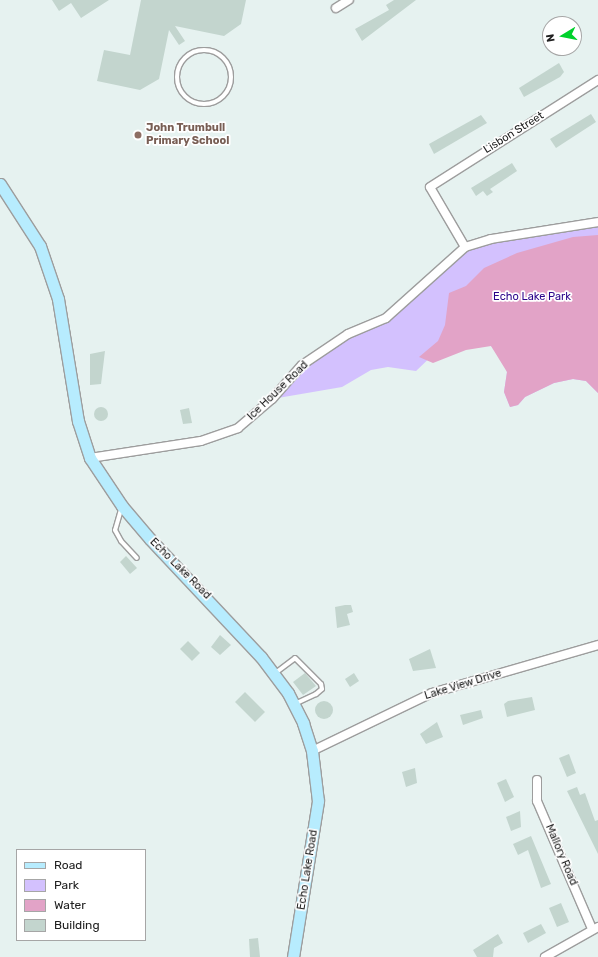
<!DOCTYPE html>
<html>
<head>
<meta charset="utf-8">
<style>
  body { margin:0 }
  #map { position:relative; width:598px; height:957px; overflow:hidden; background:#e6f2f0; font-family:Rubik,sans-serif }
  div>[style] { position:absolute }
  .park>* { inset:0; background:#d3c1fe }
  .water>* { inset:0; background:#e2a3c7 }
  .building>* { inset:0; background:#c3d5ce }
  .round { border-radius:50% }
  .roads { filter:drop-shadow(1px 0 #9d9d9d) drop-shadow(-1px 0 #9d9d9d) drop-shadow(0 1px #9d9d9d) drop-shadow(0 -1px #9d9d9d) }
  .service>* { height:4px; margin:-2px; padding:0 2px; transform-origin:2px; border-radius:2px; background:#fff }
  .service>.ring { margin:-2px; padding:0; box-sizing:content-box; background:none; border:4px solid #fff; border-radius:50% }
  .minor>* { height:8px; margin:-4px; padding:0 4px; transform-origin:4px; border-radius:4px; background:#fff }
  .secondary>* { height:11px; margin:-5.5px; padding:0 5.5px; transform-origin:5.5px; border-radius:5.5px; background:#b7ecfe }
  .dots>* { width:11px; height:11px; translate:-50% -50%; box-sizing:border-box; border:2px solid #fff; border-radius:50% }
  span { translate:-50% -50%; white-space:nowrap; text-align:center; line-height:1.15; -webkit-text-stroke:3.5px #fff; paint-order:stroke }
  .education-label { font-size:11px; color:#785e54; font-weight:700 }
  .left { translate:0 -50%; text-align:left }
  .street-label { font-size:11px; color:#202020 }
  .park-label { font-size:11px; color:#2b038a }
  .legend { position:absolute; left:16px; top:849px; width:130px; height:92px; box-sizing:border-box; background:#fff; border:1px solid #a6a6a6; margin:0; padding:5px 7px; list-style:none; font-size:12px; color:#202020 }
  .legend li { display:flex; align-items:center; gap:8px; height:20px }
  .legend b { width:20px; border:1px solid #a6a6a6 }
  .north { position:absolute; left:542px; top:16px; width:40px; height:40px; box-sizing:border-box; background:#fff; border:1px solid #a6a6a6; border-radius:50%; rotate:260deg; font-size:11px; font-weight:700; line-height:16px; text-align:center; color:#202020 }
  .north::after { content:''; display:block; margin:auto; width:14px; height:18px; background:#00d12c; clip-path:polygon(50% 0,100% 100%,50% 72%,0 100%) }
</style>
</head>
<body>
<div id="map">
  <div class="park">
    <div style="clip-path:polygon(598px 222px,598px 393px,586px 381px,573px 379px,554px 383px,525px 397px,518px 405px,510px 407px,504px 392px,507px 372px,502px 360px,491px 346px,482px 345px,438px 350px,416px 371px,388px 367px,371px 370px,342px 387px,272px 399px,302px 365px,348px 334px,386px 318px,465px 247px)"></div>
  </div>
  <div class="water">
    <div style="clip-path:polygon(598px 235px,598px 393px,586px 381px,573px 379px,554px 383px,525px 397px,518px 405px,510px 407px,504px 392px,507px 372px,491px 346px,466px 350px,433px 363px,419px 357px,438px 341px,445px 325px,449px 293px,466px 286px,484px 268px,517px 253px,573px 237px)"></div>
  </div>
  <div class="building">
    <div style="clip-path:polygon(52px 0,109px 0,81px 18px,71px 3px,59px 11px)"></div>
    <div style="clip-path:polygon(141px 0,246px 0,241px 24px,224px 36px,175px 26px,185px 41px,179px 45px,169px 30px,159px 79px,140px 90px,97px 81px,104px 50px,130px 55px)"></div>
    <div style="clip-path:polygon(394px 0,416px 0,362px 41px,355px 29px,389px 10px,386px 5px)"></div>
    <div style="clip-path:polygon(559px 63px,564px 72px,560px 77px,524px 97px,519px 88px)"></div>
    <div style="clip-path:polygon(591px 114px,596px 122px,556px 148px,550px 139px)"></div>
    <div style="clip-path:polygon(481px 115px,487px 123px,434px 154px,429px 144px)"></div>
    <div style="clip-path:polygon(512px 163px,517px 171px,490px 189px,493px 192px,487px 196px,483px 191px,476px 196px,471px 188px)"></div>
    <div style="clip-path:polygon(105px 351px,101px 384px,90px 385px,90px 354px)"></div>
    <div class="round" style="left:94px;top:407px;width:14px;height:14px"></div>
    <div style="clip-path:polygon(189px 408px,192px 423px,183px 424px,180px 410px)"></div>
    <div style="clip-path:polygon(126px 556px,137px 568px,130px 574px,120px 562px)"></div>
    <div style="clip-path:polygon(345px 605px,351px 605px,353px 612px,347px 614px,350px 625px,337px 628px,335px 607px)"></div>
    <div style="clip-path:polygon(220px 635px,231px 645px,220px 655px,211px 647px)"></div>
    <div style="clip-path:polygon(188px 641px,200px 653px,192px 661px,180px 649px)"></div>
    <div style="clip-path:polygon(430px 649px,436px 668px,413px 671px,409px 659px)"></div>
    <div style="clip-path:polygon(305px 673px,316px 686px,303px 695px,293px 682px)"></div>
    <div style="clip-path:polygon(354px 673px,359px 681px,350px 687px,345px 679px)"></div>
    <div style="clip-path:polygon(245px 692px,265px 712px,255px 722px,235px 702px)"></div>
    <div style="clip-path:polygon(532px 697px,535px 710px,507px 717px,504px 704px,508px 701px)"></div>
    <div class="round" style="left:315px;top:701px;width:18px;height:18px"></div>
    <div style="clip-path:polygon(481px 710px,483px 718px,463px 725px,460px 715px)"></div>
    <div style="clip-path:polygon(437px 722px,443px 737px,426px 744px,420px 734px)"></div>
    <div style="clip-path:polygon(569px 754px,576px 773px,567px 777px,559px 758px)"></div>
    <div style="clip-path:polygon(415px 768px,417px 783px,406px 787px,402px 772px)"></div>
    <div style="clip-path:polygon(506px 779px,514px 797px,505px 802px,497px 783px)"></div>
    <div style="clip-path:polygon(577px 787px,580px 795px,585px 793px,595px 821px,598px 820px,598px 854px,567px 791px)"></div>
    <div style="clip-path:polygon(520px 811px,521px 827px,511px 831px,506px 817px)"></div>
    <div style="clip-path:polygon(531px 836px,551px 884px,541px 888px,528px 850px,518px 855px,513px 844px)"></div>
    <div style="clip-path:polygon(561px 903px,569px 922px,557px 927px,549px 908px)"></div>
    <div style="clip-path:polygon(541px 924px,546px 933px,528px 943px,523px 933px)"></div>
    <div style="clip-path:polygon(498px 934px,503px 943px,494px 948px,493px 957px,477px 957px,473px 950px)"></div>
    <div style="clip-path:polygon(258px 938px,260px 957px,250px 957px,249px 939px)"></div>
  </div>
  <div class="roads">
    <div class="service">
      <div class="ring" style="left:177px;top:50px;width:50px;height:50px"></div>
      <div style="left:122px;top:506px;width:25px;rotate:106deg"></div>
      <div style="left:115px;top:530px;width:13px;rotate:61deg"></div>
      <div style="left:121px;top:541px;width:23px;rotate:47deg"></div>
      <div style="left:274px;top:674px;width:26px;rotate:-37deg"></div>
      <div style="left:295px;top:658px;width:37px;rotate:45deg"></div>
      <div style="left:321px;top:684px;width:5px;rotate:79deg"></div>
      <div style="left:322px;top:689px;width:8px;rotate:140deg"></div>
      <div style="left:316px;top:694px;width:23px;rotate:155deg"></div>
    </div>
    <div class="minor">
      <div style="left:336px;top:8px;width:15px;rotate:-32deg"></div>
      <div style="left:465px;top:247px;width:69px;rotate:-120.3deg"></div>
      <div style="left:430px;top:187px;width:199px;rotate:-32.5deg"></div>
      <div style="left:90px;top:458px;width:112px;rotate:-8.7deg"></div>
      <div style="left:201px;top:441px;width:39px;rotate:-19deg"></div>
      <div style="left:238px;top:428px;width:45px;rotate:-40.5deg"></div>
      <div style="left:272px;top:399px;width:45px;rotate:-48.6deg"></div>
      <div style="left:302px;top:365px;width:55px;rotate:-34deg"></div>
      <div style="left:348px;top:334px;width:41px;rotate:-22.8deg"></div>
      <div style="left:386px;top:318px;width:106px;rotate:-41.9deg"></div>
      <div style="left:465px;top:247px;width:27px;rotate:-17deg"></div>
      <div style="left:491px;top:239px;width:108px;rotate:-9deg"></div>
      <div style="left:312px;top:751px;width:133px;rotate:-25.8deg"></div>
      <div style="left:432px;top:693px;width:173px;rotate:-16.1deg"></div>
      <div style="left:537px;top:780px;width:21px;rotate:90deg"></div>
      <div style="left:537px;top:801px;width:139px;rotate:66.7deg"></div>
      <div style="left:545px;top:957px;width:61px;rotate:-29.5deg"></div>
    </div>
    <div class="secondary">
      <div style="left:0;top:184px;width:74px;rotate:57.2deg"></div>
      <div style="left:40px;top:246px;width:56px;rotate:71.2deg"></div>
      <div style="left:58px;top:299px;width:124px;rotate:80.7deg"></div>
      <div style="left:78px;top:421px;width:39px;rotate:72deg"></div>
      <div style="left:90px;top:458px;width:58px;rotate:56.3deg"></div>
      <div style="left:122px;top:506px;width:43px;rotate:49.7deg"></div>
      <div style="left:150px;top:539px;width:162px;rotate:46.8deg"></div>
      <div style="left:261px;top:657px;width:45px;rotate:53.1deg"></div>
      <div style="left:288px;top:693px;width:34px;rotate:63deg"></div>
      <div style="left:303px;top:723px;width:29px;rotate:72deg"></div>
      <div style="left:312px;top:751px;width:50px;rotate:83.2deg"></div>
      <div style="left:318px;top:801px;width:158px;rotate:99.1deg"></div>
    </div>
  </div>
  <div class="dots">
    <div style="left:138px;top:135px;background:#8d6e63"></div>
  </div>
  <div class="education-label">
    <span class="left" style="left:146px;top:135px">John Trumbull<br>Primary School</span>
  </div>
  <div class="street-label">
    <span style="left:514px;top:133px;rotate:-32deg">Lisbon Street</span>
    <span style="left:278px;top:391px;rotate:-44deg">Ice House Road</span>
    <span style="left:180px;top:569px;rotate:45deg">Echo Lake Road</span>
    <span style="left:463px;top:685px;rotate:-17deg">Lake View Drive</span>
    <span style="left:561px;top:855px;rotate:67deg">Mallory Road</span>
    <span style="left:308px;top:870px;rotate:-81deg">Echo Lake Road</span>
  </div>
  <div class="park-label">
    <span style="left:532px;top:297px">Echo Lake Park</span>
  </div>
  <ul class="legend">
  <li><b style="height:5px;background:#b7ecfe"></b>Road</li>
  <li><b style="height:11px;background:#d3c1fe"></b>Park</li>
  <li><b style="height:11px;background:#e2a3c7"></b>Water</li>
  <li><b style="height:11px;background:#c3d5ce"></b>Building</li>
  </ul>
  <div class="north">N</div>
</div>
</body>
</html>
